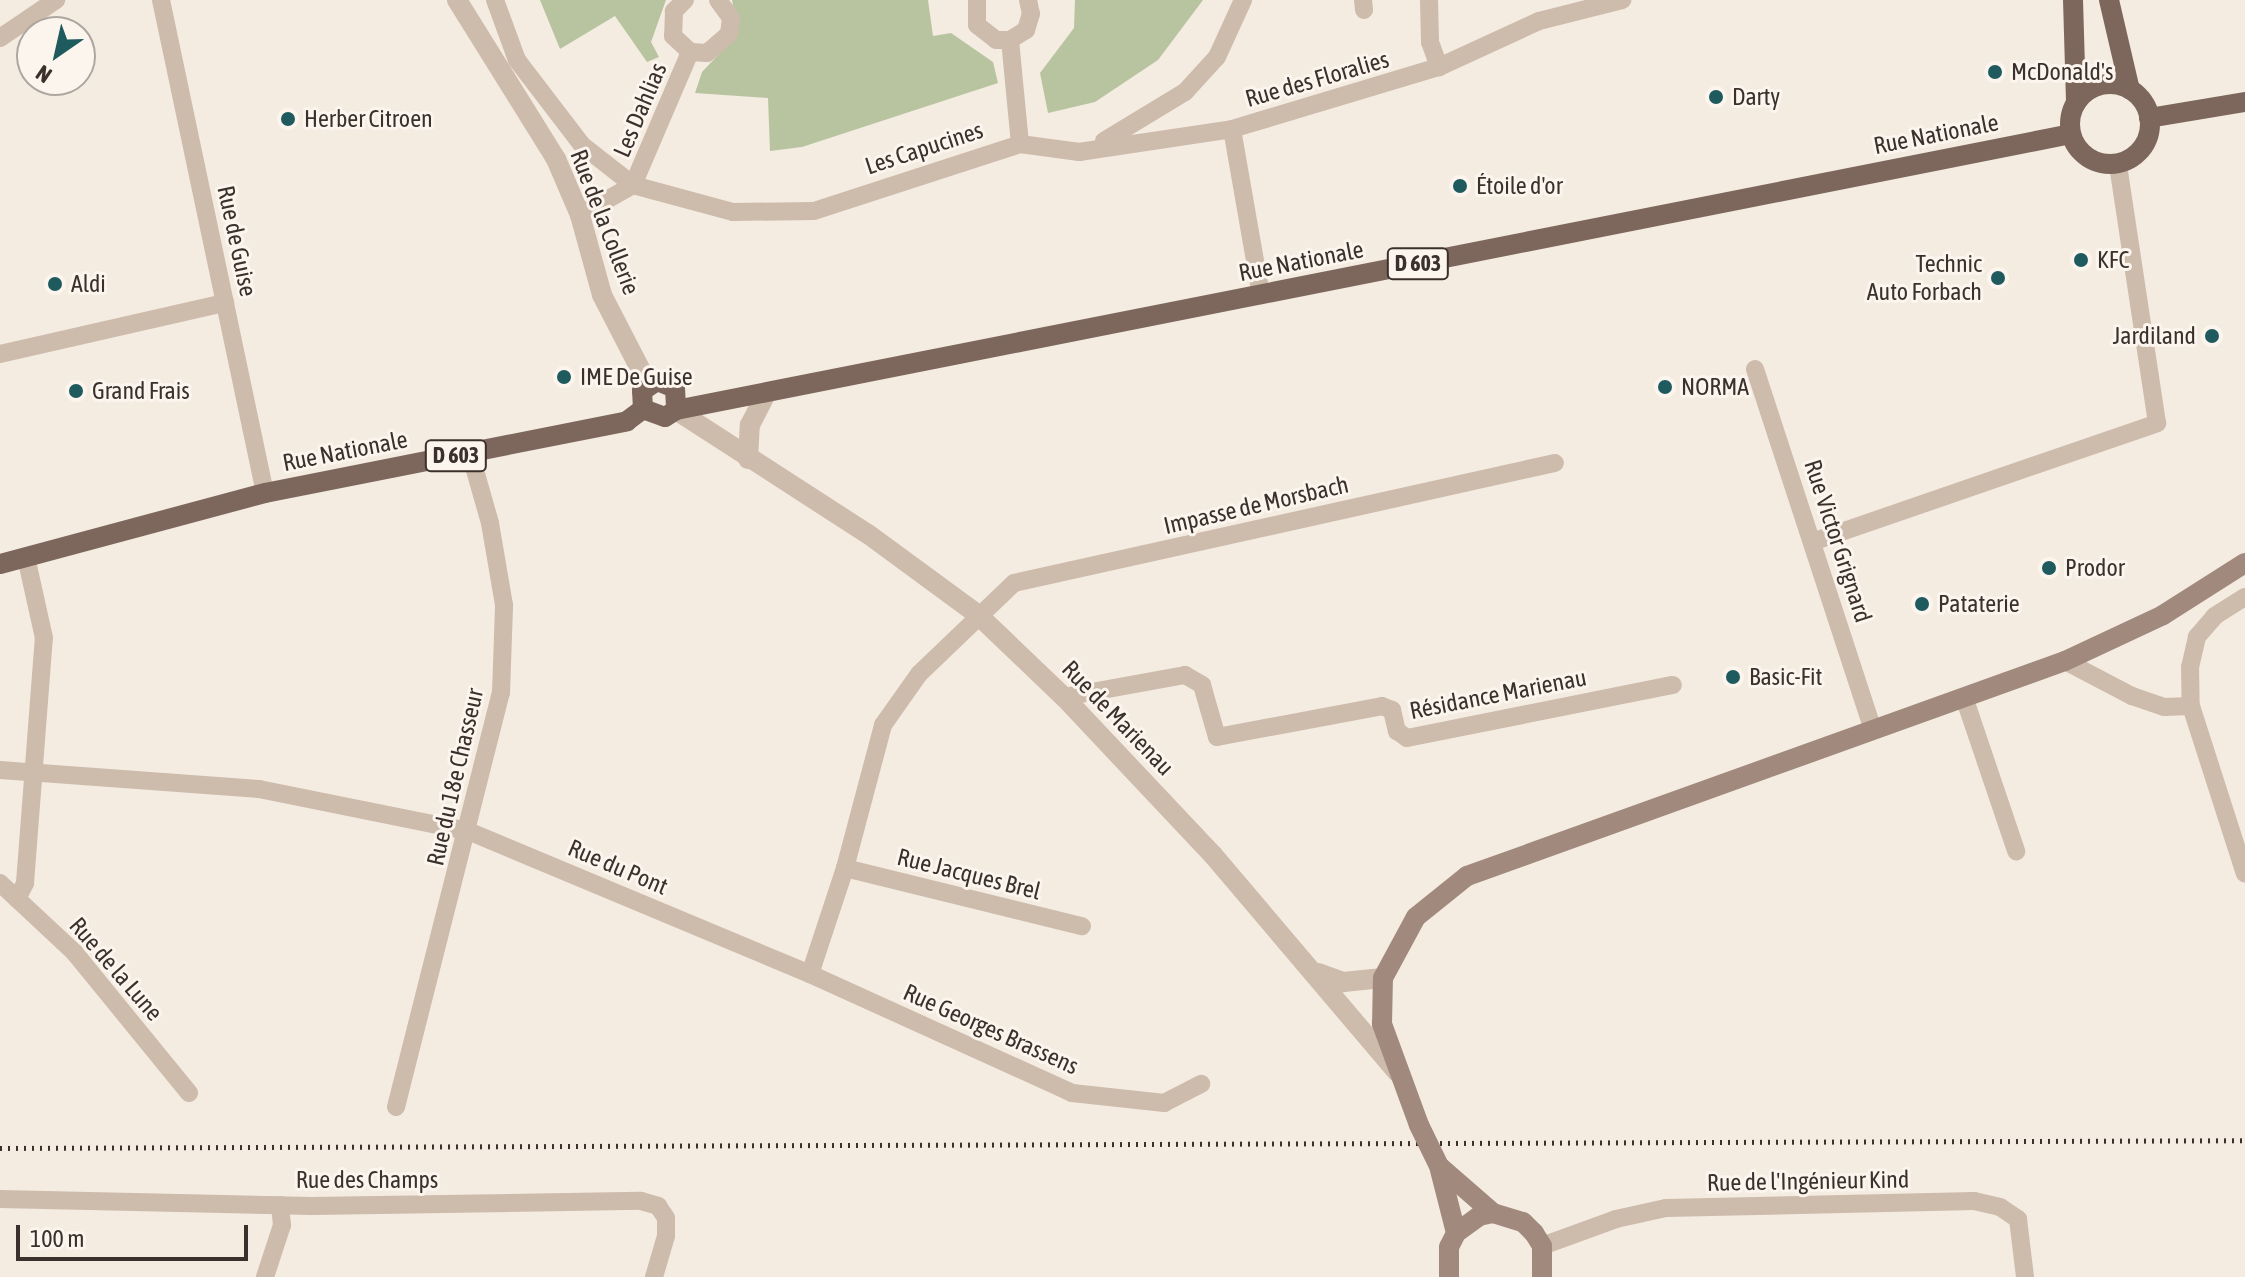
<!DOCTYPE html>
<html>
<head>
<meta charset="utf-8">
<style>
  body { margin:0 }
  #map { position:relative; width:2245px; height:1277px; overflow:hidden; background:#f4ebe1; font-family:"Asap Condensed",sans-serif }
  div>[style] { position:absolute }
  .green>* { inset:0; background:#b8c4a0 }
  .minor>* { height:18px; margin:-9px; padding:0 9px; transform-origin:9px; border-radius:9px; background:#cdbbac }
  .tertiary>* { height:20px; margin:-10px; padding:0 10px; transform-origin:10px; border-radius:10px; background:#cdbbac }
  .secondary>* { height:20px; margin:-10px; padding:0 10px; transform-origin:10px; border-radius:10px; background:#a18a7d }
  .primary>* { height:20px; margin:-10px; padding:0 10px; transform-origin:10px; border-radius:10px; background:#7d675c }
  .primary>.ring { margin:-10px; padding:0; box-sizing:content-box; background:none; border:20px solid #7d675c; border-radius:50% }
  .rail>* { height:5px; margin-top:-2.5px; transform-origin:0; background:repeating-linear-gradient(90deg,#3b302b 0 2px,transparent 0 8px) }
  .secondary-bridge>* { height:20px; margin:-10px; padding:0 10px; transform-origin:10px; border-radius:10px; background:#a18a7d }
  .dots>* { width:22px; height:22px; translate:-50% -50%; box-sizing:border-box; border:4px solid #fbf5ee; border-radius:50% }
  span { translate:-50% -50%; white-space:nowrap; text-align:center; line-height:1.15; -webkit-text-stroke:6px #fbf5ee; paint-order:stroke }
  .shield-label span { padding:2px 6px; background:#fbf5ee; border:2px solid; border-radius:6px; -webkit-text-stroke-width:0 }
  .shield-label { font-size:22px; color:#3b302b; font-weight:700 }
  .poi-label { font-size:24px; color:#3b302b }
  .left { translate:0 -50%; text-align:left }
  .right { translate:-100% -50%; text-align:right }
  .street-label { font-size:24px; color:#3b302b }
  .north { position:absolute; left:16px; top:16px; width:80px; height:80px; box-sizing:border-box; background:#fbf5ee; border:2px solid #aea6a0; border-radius:50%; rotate:214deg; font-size:22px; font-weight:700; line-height:32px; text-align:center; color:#3b302b }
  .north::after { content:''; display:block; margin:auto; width:28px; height:36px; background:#1f5a5e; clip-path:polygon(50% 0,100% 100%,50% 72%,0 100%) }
  .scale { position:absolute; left:16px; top:1225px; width:232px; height:36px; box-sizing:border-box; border:4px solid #3b302b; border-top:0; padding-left:10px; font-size:24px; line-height:28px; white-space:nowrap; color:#3b302b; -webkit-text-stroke:6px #fbf5ee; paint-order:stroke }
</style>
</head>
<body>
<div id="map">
  <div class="green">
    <div style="clip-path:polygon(540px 0,666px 0,651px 42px,659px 57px,647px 62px,615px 16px,560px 49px)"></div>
    <div style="clip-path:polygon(732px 0,928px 0,933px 36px,951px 33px,993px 62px,998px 83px,802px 147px,770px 151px,768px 98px,695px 93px,702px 72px,738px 34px)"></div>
    <div style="clip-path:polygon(1075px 0,1203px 0,1158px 60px,1095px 102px,1048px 113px,1040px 73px,1074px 28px)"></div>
  </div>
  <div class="minor">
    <div style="left:161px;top:0;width:504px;rotate:78.09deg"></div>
    <div style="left:495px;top:0;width:64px;rotate:69.9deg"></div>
    <div style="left:517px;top:60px;width:107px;rotate:52.6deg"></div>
    <div style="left:582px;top:145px;width:65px;rotate:38.1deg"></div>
    <div style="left:633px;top:185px;width:104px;rotate:15.1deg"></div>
    <div style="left:733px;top:212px;width:81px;rotate:-0.7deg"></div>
    <div style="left:814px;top:211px;width:217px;rotate:-18deg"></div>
    <div style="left:1020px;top:144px;width:60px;rotate:7.7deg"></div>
    <div style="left:1079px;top:152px;width:155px;rotate:-8.5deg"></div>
    <div style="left:1232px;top:129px;width:216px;rotate:-16.7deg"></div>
    <div style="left:1439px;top:67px;width:110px;rotate:-24.7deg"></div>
    <div style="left:1539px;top:21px;width:86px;rotate:-14.2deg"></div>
    <div style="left:685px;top:0;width:16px;rotate:135deg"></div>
    <div style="left:674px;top:11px;width:25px;rotate:92deg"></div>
    <div style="left:673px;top:36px;width:23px;rotate:43deg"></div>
    <div style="left:690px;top:52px;width:17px;rotate:3deg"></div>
    <div style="left:707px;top:53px;width:29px;rotate:-41deg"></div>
    <div style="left:729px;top:34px;width:16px;rotate:-83deg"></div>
    <div style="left:731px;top:18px;width:22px;rotate:-126deg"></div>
    <div style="left:977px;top:0;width:25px;rotate:90deg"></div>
    <div style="left:977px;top:25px;width:24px;rotate:38deg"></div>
    <div style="left:996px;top:40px;width:14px"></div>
    <div style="left:1010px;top:40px;width:19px;rotate:-32deg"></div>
    <div style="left:1026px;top:30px;width:17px;rotate:-73deg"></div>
    <div style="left:1031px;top:14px;width:14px;rotate:-102deg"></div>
    <div style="left:1363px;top:0;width:10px;rotate:84deg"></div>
    <div style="left:1429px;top:0;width:42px;rotate:88.6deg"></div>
    <div style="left:1430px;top:42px;width:27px;rotate:70deg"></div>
    <div style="left:0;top:38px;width:68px;rotate:-34.2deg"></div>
    <div style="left:1010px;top:40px;width:104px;rotate:84.5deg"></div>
    <div style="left:1232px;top:129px;width:169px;rotate:80.1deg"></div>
    <div style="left:1104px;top:141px;width:95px;rotate:-31.2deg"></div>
    <div style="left:1185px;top:92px;width:47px;rotate:-47.6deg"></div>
    <div style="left:1217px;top:57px;width:63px;rotate:-65.5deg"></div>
    <div style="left:580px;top:215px;width:61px;rotate:-29.5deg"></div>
    <div style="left:633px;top:185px;width:145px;rotate:-66.8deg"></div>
    <div style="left:0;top:354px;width:231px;rotate:-12.8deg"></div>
    <div style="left:1755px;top:369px;width:379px;rotate:71.9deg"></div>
    <div style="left:1815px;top:541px;width:362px;rotate:-19deg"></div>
    <div style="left:2157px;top:423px;width:262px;rotate:-98.6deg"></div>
    <div style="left:2245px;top:597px;width:36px;rotate:148deg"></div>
    <div style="left:2215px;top:616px;width:28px;rotate:131deg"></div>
    <div style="left:2197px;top:637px;width:31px;rotate:103deg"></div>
    <div style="left:2190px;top:667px;width:39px;rotate:89deg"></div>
    <div style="left:2191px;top:706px;width:176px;rotate:72.2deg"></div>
    <div style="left:2065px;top:661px;width:76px;rotate:27.6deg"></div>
    <div style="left:2132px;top:696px;width:34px;rotate:19deg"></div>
    <div style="left:2164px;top:707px;width:27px;rotate:-2deg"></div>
    <div style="left:1064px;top:697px;width:123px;rotate:-10.3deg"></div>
    <div style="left:1185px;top:675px;width:20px;rotate:30deg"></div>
    <div style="left:1202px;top:685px;width:54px;rotate:73.9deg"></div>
    <div style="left:1217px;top:737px;width:168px;rotate:-10.6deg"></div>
    <div style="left:1382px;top:706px;width:11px;rotate:22deg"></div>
    <div style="left:1392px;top:710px;width:22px;rotate:77deg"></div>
    <div style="left:1397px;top:731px;width:12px;rotate:35deg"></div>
    <div style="left:1407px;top:738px;width:271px;rotate:-11.3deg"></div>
    <div style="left:1964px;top:697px;width:163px;rotate:71.3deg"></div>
    <div style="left:0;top:770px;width:260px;rotate:4.2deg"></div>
    <div style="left:259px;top:789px;width:213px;rotate:11.4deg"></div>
    <div style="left:468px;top:831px;width:371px;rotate:22.7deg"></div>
    <div style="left:810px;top:974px;width:288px;rotate:24.4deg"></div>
    <div style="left:1072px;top:1093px;width:93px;rotate:6.2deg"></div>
    <div style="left:1164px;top:1103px;width:42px;rotate:-27.2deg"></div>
    <div style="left:845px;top:868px;width:244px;rotate:13.8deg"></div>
    <div style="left:0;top:883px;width:101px;rotate:43deg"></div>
    <div style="left:74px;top:952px;width:182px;rotate:50.8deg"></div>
    <div style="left:17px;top:899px;width:18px;rotate:-63deg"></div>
    <div style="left:25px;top:883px;width:246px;rotate:-85.6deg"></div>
    <div style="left:44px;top:638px;width:83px;rotate:-102.5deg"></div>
    <div style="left:810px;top:974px;width:112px;rotate:-71.7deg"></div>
    <div style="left:845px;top:868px;width:148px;rotate:-75.1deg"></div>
    <div style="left:883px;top:725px;width:62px;rotate:-54.8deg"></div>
    <div style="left:919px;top:674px;width:132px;rotate:-43.8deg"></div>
    <div style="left:1014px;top:583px;width:554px;rotate:-12.51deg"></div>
    <div style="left:396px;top:1107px;width:427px;rotate:-75.8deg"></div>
    <div style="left:501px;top:693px;width:88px;rotate:-88deg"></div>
    <div style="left:504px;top:605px;width:83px;rotate:-99.7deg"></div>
    <div style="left:490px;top:523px;width:73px;rotate:-105.9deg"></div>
    <div style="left:0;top:1199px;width:312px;rotate:1.3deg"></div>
    <div style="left:312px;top:1206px;width:329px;rotate:-0.9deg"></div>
    <div style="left:641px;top:1201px;width:18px;rotate:16deg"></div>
    <div style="left:658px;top:1206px;width:14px;rotate:56deg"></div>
    <div style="left:666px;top:1218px;width:18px;rotate:90deg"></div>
    <div style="left:666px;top:1236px;width:43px;rotate:106.3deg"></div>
    <div style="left:1542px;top:1246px;width:79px;rotate:-20deg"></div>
    <div style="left:1616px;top:1219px;width:51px;rotate:-12.4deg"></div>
    <div style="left:1666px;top:1208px;width:308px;rotate:-1.3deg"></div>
    <div style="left:1974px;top:1201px;width:27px;rotate:13deg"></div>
    <div style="left:2000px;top:1207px;width:22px;rotate:34deg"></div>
    <div style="left:2018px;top:1219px;width:58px;rotate:83.1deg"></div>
    <div style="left:265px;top:1277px;width:55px;rotate:-71.9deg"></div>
    <div style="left:282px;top:1225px;width:20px;rotate:-96deg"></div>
  </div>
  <div class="tertiary">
    <div style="left:457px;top:0;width:187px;rotate:58.1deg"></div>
    <div style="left:556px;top:159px;width:61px;rotate:66.8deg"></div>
    <div style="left:580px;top:215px;width:83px;rotate:74.6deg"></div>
    <div style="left:602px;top:295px;width:100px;rotate:62.7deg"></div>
    <div style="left:676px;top:410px;width:229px;rotate:32.9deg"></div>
    <div style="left:868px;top:534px;width:135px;rotate:36.3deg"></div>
    <div style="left:977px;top:614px;width:120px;rotate:43.7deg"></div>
    <div style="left:1064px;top:697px;width:217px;rotate:46.7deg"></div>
    <div style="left:1213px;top:855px;width:285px;rotate:49.7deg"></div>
    <div style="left:748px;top:459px;width:34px;rotate:-87deg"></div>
    <div style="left:750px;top:425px;width:33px;rotate:-63deg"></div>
    <div style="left:1318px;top:973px;width:27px;rotate:20deg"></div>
    <div style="left:1343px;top:982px;width:40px;rotate:-5.7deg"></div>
  </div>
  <div class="secondary">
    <div style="left:1419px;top:1125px;width:108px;rotate:-110.1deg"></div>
    <div style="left:1382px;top:1024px;width:46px;rotate:-88.8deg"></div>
    <div style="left:1383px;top:978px;width:69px;rotate:-61.6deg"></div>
    <div style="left:1416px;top:917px;width:65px;rotate:-38.8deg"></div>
    <div style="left:1467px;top:876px;width:635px;rotate:-19.78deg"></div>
    <div style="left:2065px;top:661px;width:108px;rotate:-25.1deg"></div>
    <div style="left:2163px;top:615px;width:97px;rotate:-32.4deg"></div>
    <div style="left:1439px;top:1166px;width:72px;rotate:41deg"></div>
    <div style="left:1440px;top:1170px;width:65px;rotate:75.7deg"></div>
    <div style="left:1449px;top:1277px;width:30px;rotate:-90deg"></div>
    <div style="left:1449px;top:1247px;width:16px;rotate:-63deg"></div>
    <div style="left:1456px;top:1233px;width:29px;rotate:-36deg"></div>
    <div style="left:1479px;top:1216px;width:14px;rotate:-12deg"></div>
    <div style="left:1493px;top:1213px;width:31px;rotate:17deg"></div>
    <div style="left:1523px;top:1222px;width:16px;rotate:45deg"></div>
    <div style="left:1534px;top:1233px;width:15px;rotate:58deg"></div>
    <div style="left:1542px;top:1246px;width:31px;rotate:90deg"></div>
  </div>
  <div class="primary">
    <div style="left:2073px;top:0;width:103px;rotate:88.3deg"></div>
    <div style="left:2109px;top:0;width:92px;rotate:76.9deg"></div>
    <div class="ring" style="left:2070px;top:84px;width:60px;height:60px"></div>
    <div style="left:2149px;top:118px;width:97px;rotate:-9.5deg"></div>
    <div style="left:643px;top:409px;width:23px;rotate:20deg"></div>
    <div style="left:665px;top:417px;width:13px;rotate:-32deg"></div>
    <div style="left:676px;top:410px;width:1422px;rotate:-11.19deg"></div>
    <div style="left:643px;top:409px;width:18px;rotate:-93deg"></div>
    <div style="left:642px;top:391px;width:18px;rotate:-34deg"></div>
    <div style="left:657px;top:381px;width:19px;rotate:21deg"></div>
    <div style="left:675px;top:388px;width:22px;rotate:87deg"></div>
    <div style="left:0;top:564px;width:274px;rotate:-15deg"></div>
    <div style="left:265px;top:493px;width:369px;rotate:-11.2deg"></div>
    <div style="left:627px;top:421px;width:20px;rotate:-37deg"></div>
  </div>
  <div class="rail">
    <div style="left:0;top:1148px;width:2245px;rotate:-0.2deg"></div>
  </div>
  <div class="secondary-bridge">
    <div style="left:1419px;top:1125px;width:46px;rotate:64deg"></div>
  </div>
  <div class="dots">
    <div style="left:1995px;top:72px;background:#1f5a5e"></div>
    <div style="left:1716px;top:97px;background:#1f5a5e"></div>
    <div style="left:288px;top:119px;background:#1f5a5e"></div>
    <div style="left:1460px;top:186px;background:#1f5a5e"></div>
    <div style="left:2081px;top:260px;background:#1f5a5e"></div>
    <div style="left:1998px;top:278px;background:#1f5a5e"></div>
    <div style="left:55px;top:284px;background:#1f5a5e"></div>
    <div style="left:2212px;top:336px;background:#1f5a5e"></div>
    <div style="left:564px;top:377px;background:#1f5a5e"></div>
    <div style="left:1665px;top:387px;background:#1f5a5e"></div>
    <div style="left:76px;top:391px;background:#1f5a5e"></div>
    <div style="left:2049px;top:568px;background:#1f5a5e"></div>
    <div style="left:1922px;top:604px;background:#1f5a5e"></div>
    <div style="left:1733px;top:677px;background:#1f5a5e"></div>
  </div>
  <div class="shield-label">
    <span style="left:1418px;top:264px">D 603</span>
    <span style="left:456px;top:456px">D 603</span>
  </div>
  <div class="poi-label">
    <span class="left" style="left:2011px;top:72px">McDonald's</span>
    <span class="left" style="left:1732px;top:97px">Darty</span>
    <span class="left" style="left:304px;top:119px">Herber Citroen</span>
    <span class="left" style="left:1476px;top:186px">Étoile d'or</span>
    <span class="left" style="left:2097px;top:260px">KFC</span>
    <span class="right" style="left:1982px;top:278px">Technic<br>Auto Forbach</span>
    <span class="left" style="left:71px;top:284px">Aldi</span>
    <span class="right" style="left:2196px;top:336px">Jardiland</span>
    <span class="left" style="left:580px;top:377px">IME De Guise</span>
    <span class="left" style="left:1681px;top:387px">NORMA</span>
    <span class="left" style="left:92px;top:391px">Grand Frais</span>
    <span class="left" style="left:2065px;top:568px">Prodor</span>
    <span class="left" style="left:1938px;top:604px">Pataterie</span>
    <span class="left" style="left:1749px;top:677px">Basic-Fit</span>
  </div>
  <div class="street-label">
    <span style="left:1317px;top:79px;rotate:-16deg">Rue des Floralies</span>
    <span style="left:640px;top:110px;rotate:-67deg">Les Dahlias</span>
    <span style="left:1936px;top:134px;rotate:-11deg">Rue Nationale</span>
    <span style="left:924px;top:148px;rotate:-18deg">Les Capucines</span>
    <span style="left:605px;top:222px;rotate:69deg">Rue de la Collerie</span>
    <span style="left:237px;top:241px;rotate:78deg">Rue de Guise</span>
    <span style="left:1301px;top:261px;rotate:-11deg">Rue Nationale</span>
    <span style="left:345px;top:451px;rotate:-11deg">Rue Nationale</span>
    <span style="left:1256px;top:505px;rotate:-13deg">Impasse de Morsbach</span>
    <span style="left:1838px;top:541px;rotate:72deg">Rue Victor Grignard</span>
    <span style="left:1498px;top:694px;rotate:-11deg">Résidance Marienau</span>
    <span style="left:1118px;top:718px;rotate:46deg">Rue de Marienau</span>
    <span style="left:455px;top:777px;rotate:-77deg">Rue du 18e Chasseur</span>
    <span style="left:618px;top:867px;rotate:23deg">Rue du Pont</span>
    <span style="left:969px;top:874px;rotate:14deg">Rue Jacques Brel</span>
    <span style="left:116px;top:969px;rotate:49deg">Rue de la Lune</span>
    <span style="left:991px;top:1029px;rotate:24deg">Rue Georges Brassens</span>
    <span style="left:367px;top:1180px">Rue des Champs</span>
    <span style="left:1808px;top:1181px;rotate:-1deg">Rue de l'Ingénieur Kind</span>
  </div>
  <div class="north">N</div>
  <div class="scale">100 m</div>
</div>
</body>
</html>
